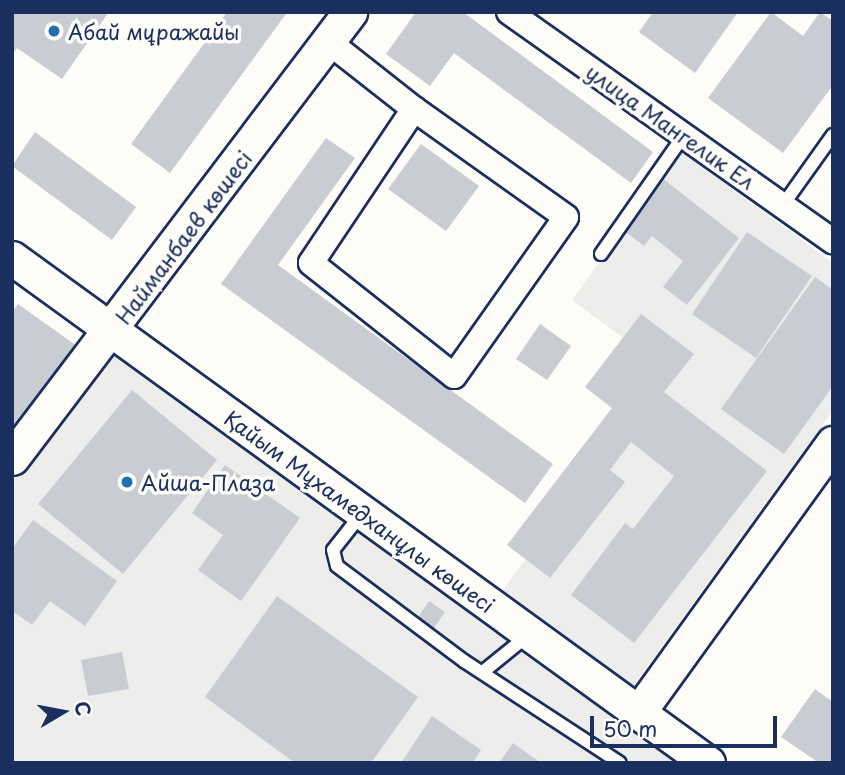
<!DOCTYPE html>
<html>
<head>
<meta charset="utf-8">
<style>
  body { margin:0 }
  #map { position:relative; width:845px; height:775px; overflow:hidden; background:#fdfcf7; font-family:"Playpen Sans",sans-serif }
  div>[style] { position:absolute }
  .built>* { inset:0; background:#edeeec }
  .building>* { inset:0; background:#c9ccd3 }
  .roads { filter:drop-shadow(2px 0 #1b2f5e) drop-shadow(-2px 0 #1b2f5e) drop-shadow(0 2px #1b2f5e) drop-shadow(0 -2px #1b2f5e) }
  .lane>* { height:12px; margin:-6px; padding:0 6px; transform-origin:6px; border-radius:6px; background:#fdfcf7 }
  .street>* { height:24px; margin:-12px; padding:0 12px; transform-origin:12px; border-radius:12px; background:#fdfcf7 }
  .secondary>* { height:33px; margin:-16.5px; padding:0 16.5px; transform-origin:16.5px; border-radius:16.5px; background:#fdfcf7 }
  .dots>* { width:19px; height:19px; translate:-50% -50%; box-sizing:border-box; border:4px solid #fdfcf7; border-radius:50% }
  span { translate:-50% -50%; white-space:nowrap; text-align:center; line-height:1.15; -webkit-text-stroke:7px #fdfcf7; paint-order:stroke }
  .poi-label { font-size:21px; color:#1b2f5e }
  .left { translate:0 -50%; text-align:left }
  .street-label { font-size:21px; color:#1b2f5e }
  .frame { position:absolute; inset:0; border:14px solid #1b2f5e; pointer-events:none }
  .north { position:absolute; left:28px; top:677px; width:70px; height:70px; -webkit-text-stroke:5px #fdfcf7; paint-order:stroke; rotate:80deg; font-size:19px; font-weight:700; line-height:28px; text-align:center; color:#1b2f5e }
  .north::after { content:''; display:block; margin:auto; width:24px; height:32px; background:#1b2f5e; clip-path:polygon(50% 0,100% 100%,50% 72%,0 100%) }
  .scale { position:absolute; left:590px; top:716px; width:187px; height:32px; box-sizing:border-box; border:4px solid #1b2f5e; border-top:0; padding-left:9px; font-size:21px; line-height:24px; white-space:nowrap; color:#1b2f5e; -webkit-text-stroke:5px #fdfcf7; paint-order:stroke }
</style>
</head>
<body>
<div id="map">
  <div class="built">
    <div style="clip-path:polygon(680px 151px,833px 263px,833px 410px,631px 689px,501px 593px,664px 368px,572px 300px)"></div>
    <div style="clip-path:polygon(115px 344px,680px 763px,12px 763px,12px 485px)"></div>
  </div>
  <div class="building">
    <div style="clip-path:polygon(14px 12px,109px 12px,62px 79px,17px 48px,12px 55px)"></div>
    <div style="clip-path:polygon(227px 12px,286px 14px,170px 173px,131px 144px)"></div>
    <div style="clip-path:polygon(416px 12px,463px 12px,653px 152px,631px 183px,454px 53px,430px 86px,386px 54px)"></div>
    <div style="clip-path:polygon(653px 12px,738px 12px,695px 73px,639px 32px)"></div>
    <div style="clip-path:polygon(771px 12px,803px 36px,820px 12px,833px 21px,833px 85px,783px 153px,708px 98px)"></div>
    <div style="clip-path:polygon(35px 132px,136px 207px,112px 240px,12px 166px)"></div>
    <div style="clip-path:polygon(326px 138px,355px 158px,278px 265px,553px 464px,525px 503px,221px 284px)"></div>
    <div style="clip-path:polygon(421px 144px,479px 186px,446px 231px,388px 189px)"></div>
    <div style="clip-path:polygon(662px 178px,739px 238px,687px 305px,663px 287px,683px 261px,652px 236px,644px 246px,622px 229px)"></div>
    <div style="clip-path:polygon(747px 232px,812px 276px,756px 358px,692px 314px)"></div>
    <div style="clip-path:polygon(815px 277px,833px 290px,833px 386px,784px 454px,721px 409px)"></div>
    <div style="clip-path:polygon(18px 304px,84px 351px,12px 448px,12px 312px)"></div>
    <div style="clip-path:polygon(641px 314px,694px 354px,664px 392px,767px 471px,634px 643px,571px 595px,625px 523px,633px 529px,674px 476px,631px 442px,610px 470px,625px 482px,550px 578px,507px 545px,612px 408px,585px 387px)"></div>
    <div style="clip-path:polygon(540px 324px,571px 346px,547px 380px,516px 359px)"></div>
    <div style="clip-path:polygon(132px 390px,217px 460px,123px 574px,38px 504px)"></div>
    <div style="clip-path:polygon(225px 465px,300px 518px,241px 601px,198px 570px,223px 535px,192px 513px)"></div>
    <div style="clip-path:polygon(33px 520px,117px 581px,85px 626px,50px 601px,32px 625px,12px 611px,12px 549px)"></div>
    <div style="clip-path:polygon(277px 596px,418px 697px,371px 763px,295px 763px,205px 697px)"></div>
    <div style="clip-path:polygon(429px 601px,445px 612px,433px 629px,417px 619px)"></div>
    <div style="clip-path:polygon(122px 652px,129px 689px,88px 696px,81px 660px)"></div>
    <div style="clip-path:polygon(815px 689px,833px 702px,833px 763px,819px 763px,781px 737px)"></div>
    <div style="clip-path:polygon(432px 716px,481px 750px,473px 763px,401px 763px)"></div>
    <div style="clip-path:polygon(513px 743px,538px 761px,537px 763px,499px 763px)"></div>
  </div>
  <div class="roads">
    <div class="lane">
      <div style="left:783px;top:205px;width:86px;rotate:-54.5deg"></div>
      <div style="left:601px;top:254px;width:145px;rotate:-55.1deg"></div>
      <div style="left:363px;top:512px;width:48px;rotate:128.3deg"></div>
      <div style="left:333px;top:550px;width:16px;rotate:76deg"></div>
      <div style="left:337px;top:566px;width:159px;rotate:36.8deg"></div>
      <div style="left:464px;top:661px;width:186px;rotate:33.2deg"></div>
      <div style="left:484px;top:671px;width:55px;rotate:-39.1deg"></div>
    </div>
    <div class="street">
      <div style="left:509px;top:12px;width:397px;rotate:35.3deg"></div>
      <div style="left:330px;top:43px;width:107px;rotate:38.2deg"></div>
      <div style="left:414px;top:109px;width:185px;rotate:123.8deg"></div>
      <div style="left:311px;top:263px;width:182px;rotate:38.3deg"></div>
      <div style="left:454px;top:376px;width:194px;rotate:-54.8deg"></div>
      <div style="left:566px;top:217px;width:186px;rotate:-144.6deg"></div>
    </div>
    <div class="secondary">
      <div style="left:12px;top:258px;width:860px;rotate:35.96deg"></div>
      <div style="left:12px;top:458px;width:560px;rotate:-52.84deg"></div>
      <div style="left:638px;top:713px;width:333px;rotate:-54.2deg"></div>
    </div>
  </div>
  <div class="dots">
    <div style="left:54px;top:31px;background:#1f6fb2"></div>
    <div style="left:127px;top:482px;background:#1f6fb2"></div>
  </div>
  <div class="poi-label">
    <span class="left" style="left:68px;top:31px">Абай мұражайы</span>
    <span class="left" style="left:141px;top:482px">Айша-Плаза</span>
  </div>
  <div class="street-label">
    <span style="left:671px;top:126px;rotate:35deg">улица Мангелик Ел</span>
    <span style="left:183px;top:237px;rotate:-53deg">Найманбаев көшесі</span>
    <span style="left:360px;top:511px;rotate:36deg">Қайым Мұхамедханұлы көшесі</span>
  </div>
  <div class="frame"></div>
  <div class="north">С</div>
  <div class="scale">50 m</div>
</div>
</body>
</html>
